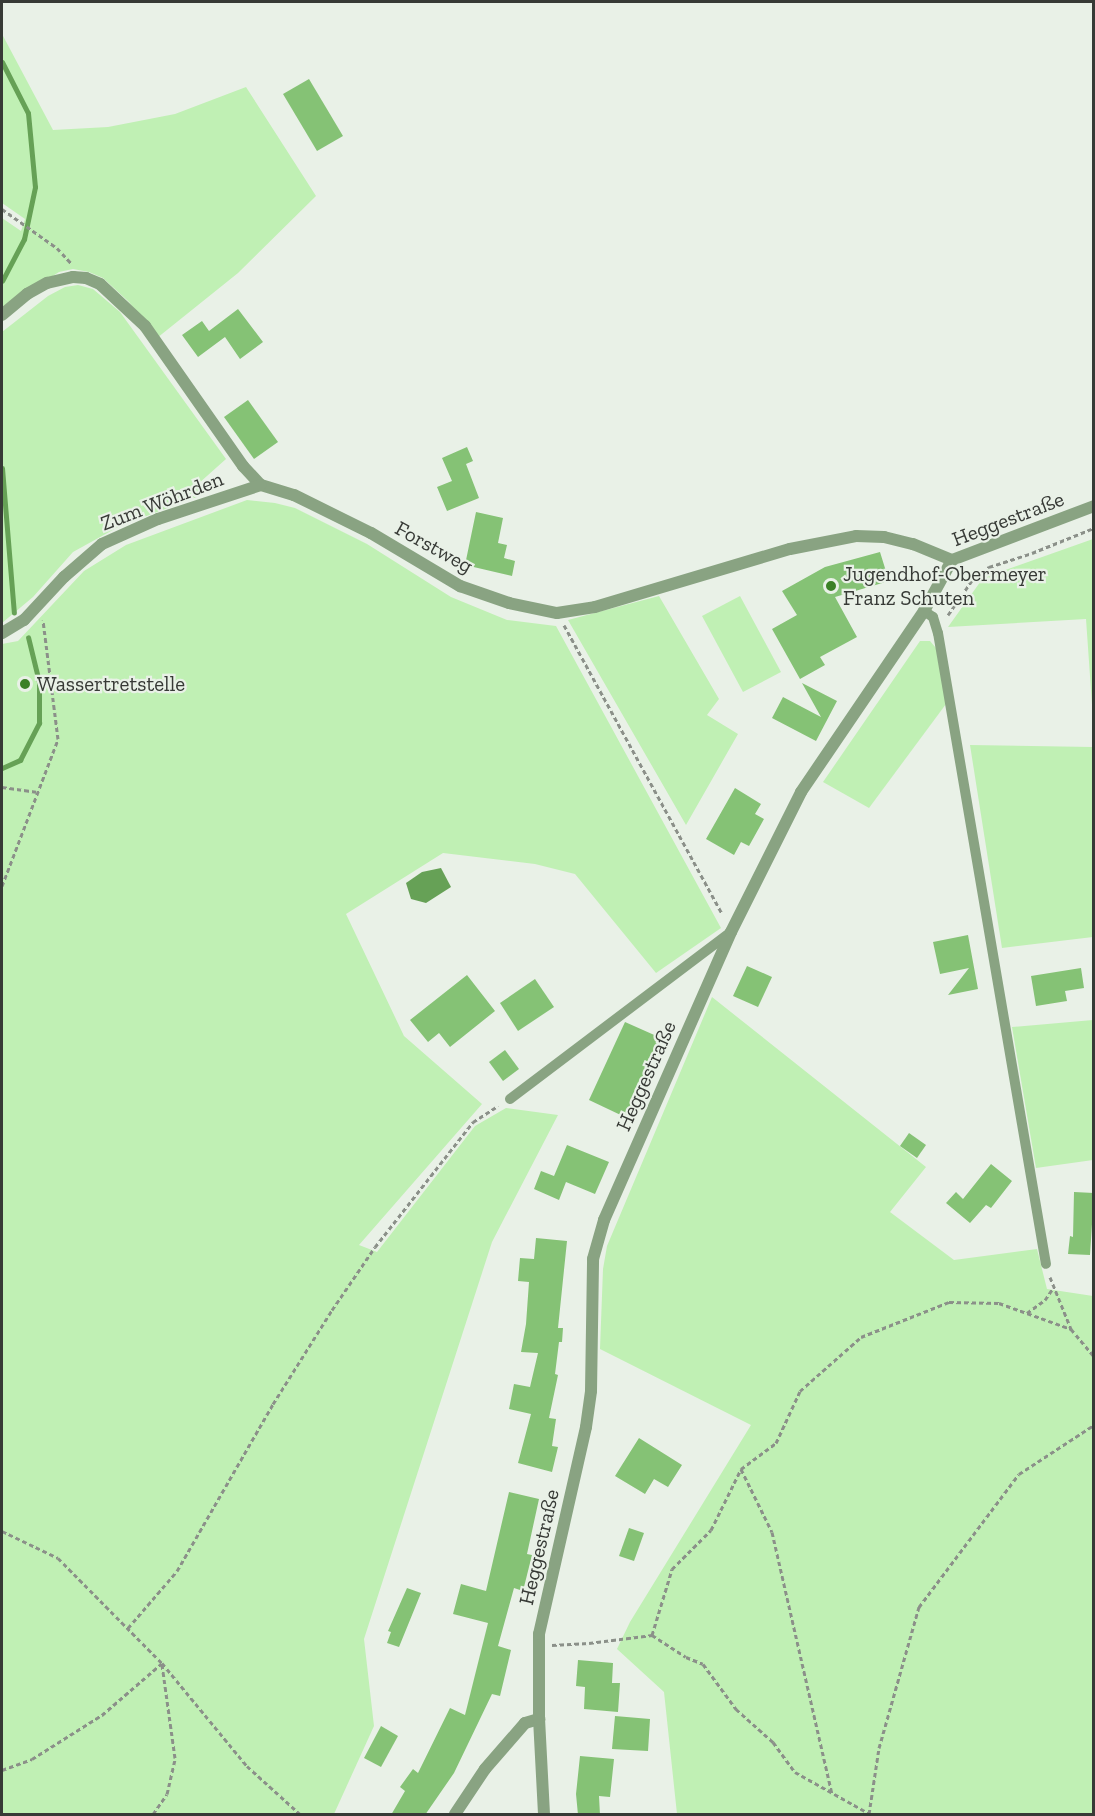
<!DOCTYPE html>
<html>
<head>
<meta charset="utf-8">
<style>
  body { margin:0 }
  #map { position:relative; width:1095px; height:1816px; overflow:hidden; background:#e9f1e7; font-family:"Zilla Slab",serif }
  div>[style] { position:absolute }
  .green>* { inset:0; background:#c0f0b4 }
  .water>* { inset:0; background:#66a156 }
  .stream>* { height:5px; margin:-2.5px; padding:0 2.5px; transform-origin:2.5px; border-radius:2.5px; background:#66a156 }
  .building>* { inset:0; background:#85c275 }
  .path>* { height:3px; margin-top:-1.5px; transform-origin:0; background:repeating-linear-gradient(90deg,#8b9089 0 4.5px,transparent 0 7.5px) }
  .service>* { height:10px; margin:-5px; padding:0 5px; transform-origin:5px; border-radius:5px; background:#89a382 }
  .minor>* { height:12px; margin:-6px; padding:0 6px; transform-origin:6px; border-radius:6px; background:#89a382 }
  .dots>* { width:16px; height:16px; translate:-50% -50%; box-sizing:border-box; border:3px solid #e9f1e7; border-radius:50% }
  span { translate:-50% -50%; white-space:nowrap; text-align:center; line-height:1.15; -webkit-text-stroke:4.5px #e9f1e7; paint-order:stroke }
  .street-label { font-size:21px; color:#373a36 }
  .poi-label { font-size:21px; color:#373a36 }
  .left { translate:0 -50%; text-align:left }
  .frame { position:absolute; inset:0; border:3px solid #373a36; pointer-events:none }
</style>
</head>
<body>
<div id="map">
  <div class="green">
    <div style="clip-path:polygon(2px 34px,53px 130px,108px 127px,175px 114px,246px 87px,316px 196px,238px 273px,157px 338px,129px 302px,103px 278px,89px 272px,73px 269px,59px 272px,2px 309px,2px 218px,21px 231px,25px 219px,2px 203px)"></div>
    <div style="clip-path:polygon(78px 285px,93px 289px,120px 312px,226px 459px,198px 484px,205px 494px,120px 526px,73px 552px,33px 597px,2px 623px,2px 332px,48px 296px,65px 287px)"></div>
    <div style="clip-path:polygon(247px 500px,275px 503px,295px 508px,367px 544px,451px 597px,507px 620px,556px 626px,721px 928px,656px 973px,575px 874px,535px 864px,443px 853px,346px 914px,404px 1036px,482px 1104px,359px 1245px,377px 1252px,475px 1126px,506px 1108px,558px 1115px,492px 1242px,364px 1639px,374px 1726px,334px 1814px,2px 1814px,2px 644px,18px 641px,84px 571px,126px 545px)"></div>
    <div style="clip-path:polygon(1093px 539px,1094px 539px,1093px 719px,1086px 619px,948px 627px,983px 578px)"></div>
    <div style="clip-path:polygon(659px 596px,719px 699px,707px 715px,738px 734px,686px 825px,568px 620px)"></div>
    <div style="clip-path:polygon(740px 596px,781px 672px,743px 692px,702px 616px)"></div>
    <div style="clip-path:polygon(920px 641px,930px 641px,936px 648px,946px 704px,869px 808px,823px 782px)"></div>
    <div style="clip-path:polygon(970px 745px,1093px 747px,1093px 937px,1002px 948px)"></div>
    <div style="clip-path:polygon(712px 997px,926px 1167px,890px 1212px,954px 1260px,1037px 1249px,1047px 1289px,1093px 1296px,1093px 1814px,677px 1814px,664px 1692px,617px 1649px,630px 1622px,751px 1425px,600px 1349px,603px 1269px,607px 1246px)"></div>
    <div style="clip-path:polygon(1093px 1020px,1093px 1160px,1036px 1168px,1012px 1027px)"></div>
  </div>
  <div class="water">
    <div style="clip-path:polygon(441px 868px,451px 887px,426px 903px,411px 899px,406px 883px,422px 872px)"></div>
  </div>
  <div class="stream">
    <div style="left:2px;top:62px;width:57px;rotate:63deg"></div>
    <div style="left:28px;top:113px;width:74px;rotate:84.6deg"></div>
    <div style="left:35px;top:187px;width:53px;rotate:101.9deg"></div>
    <div style="left:24px;top:239px;width:47px;rotate:117.6deg"></div>
    <div style="left:2px;top:468px;width:145px;rotate:85.3deg"></div>
    <div style="left:2px;top:768px;width:20px;rotate:-24deg"></div>
    <div style="left:20px;top:760px;width:42px;rotate:-62.8deg"></div>
    <div style="left:39px;top:723px;width:41px;rotate:-90deg"></div>
    <div style="left:39px;top:682px;width:46px;rotate:-103.7deg"></div>
  </div>
  <div class="building">
    <div style="clip-path:polygon(309px 79px,343px 136px,317px 151px,283px 94px)"></div>
    <div style="clip-path:polygon(238px 309px,263px 342px,240px 359px,225px 337px,198px 357px,182px 335px,202px 321px,209px 331px)"></div>
    <div style="clip-path:polygon(248px 400px,278px 442px,254px 459px,224px 417px)"></div>
    <div style="clip-path:polygon(467px 447px,473px 461px,466px 464px,479px 498px,447px 511px,437px 487px,452px 481px,442px 458px)"></div>
    <div style="clip-path:polygon(476px 512px,503px 518px,498px 543px,507px 545px,504px 558px,515px 561px,512px 576px,465px 565px)"></div>
    <div style="clip-path:polygon(880px 552px,889px 581px,835px 597px,857px 637px,820px 657px,825px 665px,800px 679px,772px 629px,797px 615px,782px 591px,825px 567px)"></div>
    <div style="clip-path:polygon(802px 683px,837px 701px,816px 741px,772px 718px,783px 697px,821px 717px)"></div>
    <div style="clip-path:polygon(735px 788px,761px 804px,755px 814px,764px 819px,749px 846px,741px 842px,734px 855px,706px 839px)"></div>
    <div style="clip-path:polygon(968px 935px,978px 989px,948px 995px,969px 968px,940px 974px,933px 942px)"></div>
    <div style="clip-path:polygon(747px 966px,772px 977px,758px 1007px,733px 996px)"></div>
    <div style="clip-path:polygon(1081px 968px,1084px 988px,1065px 991px,1067px 1001px,1036px 1006px,1031px 976px)"></div>
    <div style="clip-path:polygon(467px 975px,495px 1011px,450px 1047px,439px 1033px,428px 1042px,410px 1020px)"></div>
    <div style="clip-path:polygon(535px 979px,554px 1007px,518px 1031px,500px 1003px)"></div>
    <div style="clip-path:polygon(625px 1022px,661px 1038px,627px 1118px,589px 1100px)"></div>
    <div style="clip-path:polygon(505px 1050px,519px 1069px,503px 1081px,489px 1062px)"></div>
    <div style="clip-path:polygon(909px 1133px,926px 1145px,917px 1158px,900px 1146px)"></div>
    <div style="clip-path:polygon(567px 1145px,609px 1162px,595px 1194px,566px 1182px,559px 1200px,534px 1189px,541px 1171px,554px 1176px)"></div>
    <div style="clip-path:polygon(991px 1164px,1012px 1181px,991px 1208px,986px 1205px,970px 1223px,946px 1203px,956px 1192px,963px 1199px)"></div>
    <div style="clip-path:polygon(1074px 1192px,1094px 1193px,1090px 1255px,1068px 1254px,1070px 1236px,1073px 1237px)"></div>
    <div style="clip-path:polygon(536px 1238px,567px 1241px,558px 1328px,563px 1328px,562px 1342px,559px 1342px,555px 1374px,558px 1375px,549px 1418px,556px 1419px,552px 1446px,558px 1447px,552px 1472px,518px 1463px,531px 1414px,509px 1409px,514px 1384px,530px 1387px,538px 1353px,521px 1352px,526px 1324px,529px 1282px,518px 1281px,520px 1258px,534px 1259px)"></div>
    <div style="clip-path:polygon(639px 1438px,682px 1465px,668px 1487px,654px 1479px,645px 1494px,615px 1476px)"></div>
    <div style="clip-path:polygon(509px 1492px,539px 1499px,527px 1554px,532px 1555px,523px 1591px,514px 1588px,498px 1646px,511px 1650px,500px 1696px,492px 1694px,454px 1773px,425px 1815px,391px 1815px,405px 1791px,400px 1787px,413px 1769px,418px 1773px,450px 1708px,465px 1715px,488px 1623px,453px 1614px,461px 1584px,486px 1591px)"></div>
    <div style="clip-path:polygon(629px 1528px,644px 1533px,634px 1561px,619px 1556px)"></div>
    <div style="clip-path:polygon(407px 1588px,421px 1593px,399px 1647px,387px 1643px,391px 1632px,388px 1631px)"></div>
    <div style="clip-path:polygon(578px 1660px,613px 1663px,612px 1683px,620px 1683px,618px 1712px,584px 1709px,585px 1687px,576px 1686px)"></div>
    <div style="clip-path:polygon(615px 1716px,650px 1719px,648px 1751px,612px 1749px)"></div>
    <div style="clip-path:polygon(381px 1726px,398px 1736px,381px 1767px,364px 1758px)"></div>
    <div style="clip-path:polygon(580px 1756px,614px 1759px,610px 1797px,599px 1796px,600px 1815px,578px 1815px,576px 1794px)"></div>
  </div>
  <div class="path">
    <div style="left:2px;top:209px;width:67px;rotate:35.3deg"></div>
    <div style="left:57px;top:248px;width:21px;rotate:47deg"></div>
    <div style="left:948px;top:615px;width:47px;rotate:-55.3deg"></div>
    <div style="left:975px;top:576px;width:17px;rotate:-33deg"></div>
    <div style="left:989px;top:567px;width:45px;rotate:-18deg"></div>
    <div style="left:1032px;top:553px;width:67px;rotate:-22deg"></div>
    <div style="left:564px;top:625px;width:329px;rotate:61.3deg"></div>
    <div style="left:2px;top:787px;width:36px;rotate:8deg"></div>
    <div style="left:2px;top:886px;width:157px;rotate:-69.1deg"></div>
    <div style="left:58px;top:739px;width:120px;rotate:-97.2deg"></div>
    <div style="left:1050px;top:1277px;width:56px;rotate:68deg"></div>
    <div style="left:1071px;top:1329px;width:35px;rotate:50deg"></div>
    <div style="left:1027px;top:1313px;width:22px;rotate:-36deg"></div>
    <div style="left:1045px;top:1300px;width:14px;rotate:-56deg"></div>
    <div style="left:741px;top:1469px;width:70px;rotate:63.8deg"></div>
    <div style="left:772px;top:1532px;width:270px;rotate:77.1deg"></div>
    <div style="left:2px;top:1531px;width:62px;rotate:25.7deg"></div>
    <div style="left:58px;top:1558px;width:148px;rotate:45.3deg"></div>
    <div style="left:162px;top:1663px;width:134px;rotate:50.5deg"></div>
    <div style="left:247px;top:1766px;width:72px;rotate:42.2deg"></div>
    <div style="left:128px;top:1628px;width:75px;rotate:-49.3deg"></div>
    <div style="left:177px;top:1571px;width:193px;rotate:-60.1deg"></div>
    <div style="left:273px;top:1404px;width:111px;rotate:-57.9deg"></div>
    <div style="left:332px;top:1310px;width:76px;rotate:-55.7deg"></div>
    <div style="left:375px;top:1247px;width:159px;rotate:-51.9deg"></div>
    <div style="left:473px;top:1122px;width:30px;rotate:-33deg"></div>
    <div style="left:652px;top:1635px;width:69px;rotate:-73.1deg"></div>
    <div style="left:672px;top:1569px;width:55px;rotate:-45deg"></div>
    <div style="left:711px;top:1530px;width:68px;rotate:-63.8deg"></div>
    <div style="left:741px;top:1469px;width:44px;rotate:-36.6deg"></div>
    <div style="left:776px;top:1443px;width:57px;rotate:-65.2deg"></div>
    <div style="left:800px;top:1391px;width:81px;rotate:-41.5deg"></div>
    <div style="left:861px;top:1337px;width:95px;rotate:-21.7deg"></div>
    <div style="left:949px;top:1302px;width:50px;rotate:1.1deg"></div>
    <div style="left:999px;top:1303px;width:77px;rotate:19.9deg"></div>
    <div style="left:552px;top:1645px;width:37px;rotate:-3deg"></div>
    <div style="left:589px;top:1643px;width:64px;rotate:-7.2deg"></div>
    <div style="left:652px;top:1635px;width:40px;rotate:32.9deg"></div>
    <div style="left:686px;top:1657px;width:18px;rotate:22deg"></div>
    <div style="left:703px;top:1664px;width:56px;rotate:53.7deg"></div>
    <div style="left:736px;top:1709px;width:50px;rotate:41.7deg"></div>
    <div style="left:773px;top:1742px;width:37px;rotate:54deg"></div>
    <div style="left:795px;top:1772px;width:86px;rotate:29.2deg"></div>
    <div style="left:2px;top:1770px;width:32px;rotate:-20deg"></div>
    <div style="left:32px;top:1759px;width:83px;rotate:-32.2deg"></div>
    <div style="left:102px;top:1715px;width:79px;rotate:-40.9deg"></div>
    <div style="left:153px;top:1814px;width:24px;rotate:-55deg"></div>
    <div style="left:167px;top:1794px;width:37px;rotate:-77deg"></div>
    <div style="left:175px;top:1758px;width:95px;rotate:-97.9deg"></div>
    <div style="left:869px;top:1814px;width:67px;rotate:-81.4deg"></div>
    <div style="left:879px;top:1748px;width:147px;rotate:-74.2deg"></div>
    <div style="left:919px;top:1607px;width:166px;rotate:-53.1deg"></div>
    <div style="left:1019px;top:1474px;width:90px;rotate:-33.2deg"></div>
  </div>
  <div class="service">
    <div style="left:924px;top:611px;width:11px;rotate:34deg"></div>
    <div style="left:933px;top:617px;width:17px;rotate:73deg"></div>
    <div style="left:938px;top:633px;width:640px;rotate:80.29deg"></div>
    <div style="left:510px;top:1099px;width:277px;rotate:-37.1deg"></div>
  </div>
  <div class="minor">
    <div style="left:2px;top:315px;width:33px;rotate:-40deg"></div>
    <div style="left:27px;top:294px;width:23px;rotate:-29deg"></div>
    <div style="left:47px;top:283px;width:27px;rotate:-13deg"></div>
    <div style="left:73px;top:277px;width:13px;rotate:4deg"></div>
    <div style="left:86px;top:278px;width:15px;rotate:23deg"></div>
    <div style="left:100px;top:284px;width:62px;rotate:43deg"></div>
    <div style="left:145px;top:326px;width:171px;rotate:55deg"></div>
    <div style="left:243px;top:466px;width:26px;rotate:47deg"></div>
    <div style="left:261px;top:485px;width:34px;rotate:17deg"></div>
    <div style="left:294px;top:495px;width:86px;rotate:26.3deg"></div>
    <div style="left:371px;top:533px;width:104px;rotate:30.8deg"></div>
    <div style="left:460px;top:586px;width:52px;rotate:19.1deg"></div>
    <div style="left:509px;top:603px;width:49px;rotate:11.8deg"></div>
    <div style="left:557px;top:613px;width:38px;rotate:-9deg"></div>
    <div style="left:595px;top:607px;width:203px;rotate:-16.6deg"></div>
    <div style="left:790px;top:549px;width:67px;rotate:-11.1deg"></div>
    <div style="left:856px;top:536px;width:28px;rotate:2deg"></div>
    <div style="left:884px;top:537px;width:30px;rotate:14deg"></div>
    <div style="left:913px;top:544px;width:42px;rotate:22.3deg"></div>
    <div style="left:2px;top:633px;width:26px;rotate:-31deg"></div>
    <div style="left:24px;top:620px;width:59px;rotate:-47.1deg"></div>
    <div style="left:64px;top:577px;width:50px;rotate:-41deg"></div>
    <div style="left:102px;top:544px;width:61px;rotate:-24.1deg"></div>
    <div style="left:158px;top:519px;width:108px;rotate:-18.3deg"></div>
    <div style="left:455px;top:1814px;width:54px;rotate:-56.3deg"></div>
    <div style="left:485px;top:1769px;width:61px;rotate:-49deg"></div>
    <div style="left:525px;top:1723px;width:15px;rotate:-16deg"></div>
    <div style="left:544px;top:1814px;width:95px;rotate:-93deg"></div>
    <div style="left:539px;top:1719px;width:85px;rotate:-90deg"></div>
    <div style="left:539px;top:1634px;width:212px;rotate:-77.2deg"></div>
    <div style="left:586px;top:1427px;width:36px;rotate:-82deg"></div>
    <div style="left:591px;top:1391px;width:132px;rotate:-89.1deg"></div>
    <div style="left:593px;top:1259px;width:41px;rotate:-74.2deg"></div>
    <div style="left:604px;top:1220px;width:315px;rotate:-66.2deg"></div>
    <div style="left:731px;top:932px;width:157px;rotate:-63.4deg"></div>
    <div style="left:801px;top:792px;width:219px;rotate:-55.8deg"></div>
    <div style="left:924px;top:611px;width:58px;rotate:-61.2deg"></div>
    <div style="left:952px;top:560px;width:152px;rotate:-20.8deg"></div>
  </div>
  <div class="dots">
    <div style="left:831px;top:586px;background:#3b8126"></div>
    <div style="left:25px;top:684px;background:#3b8126"></div>
  </div>
  <div class="street-label">
    <span style="left:162px;top:501px;rotate:-21deg">Zum Wöhrden</span>
    <span style="left:1008px;top:519px;rotate:-21deg">Heggestraße</span>
    <span style="left:434px;top:547px;rotate:29deg">Forstweg</span>
    <span style="left:646px;top:1076px;rotate:-66deg">Heggestraße</span>
    <span style="left:539px;top:1547px;rotate:-77deg">Heggestraße</span>
  </div>
  <div class="poi-label">
    <span class="left" style="left:843px;top:586px">Jugendhof-Obermeyer<br>Franz Schuten</span>
    <span class="left" style="left:37px;top:684px">Wassertretstelle</span>
  </div>
  <div class="frame"></div>
</div>
</body>
</html>
